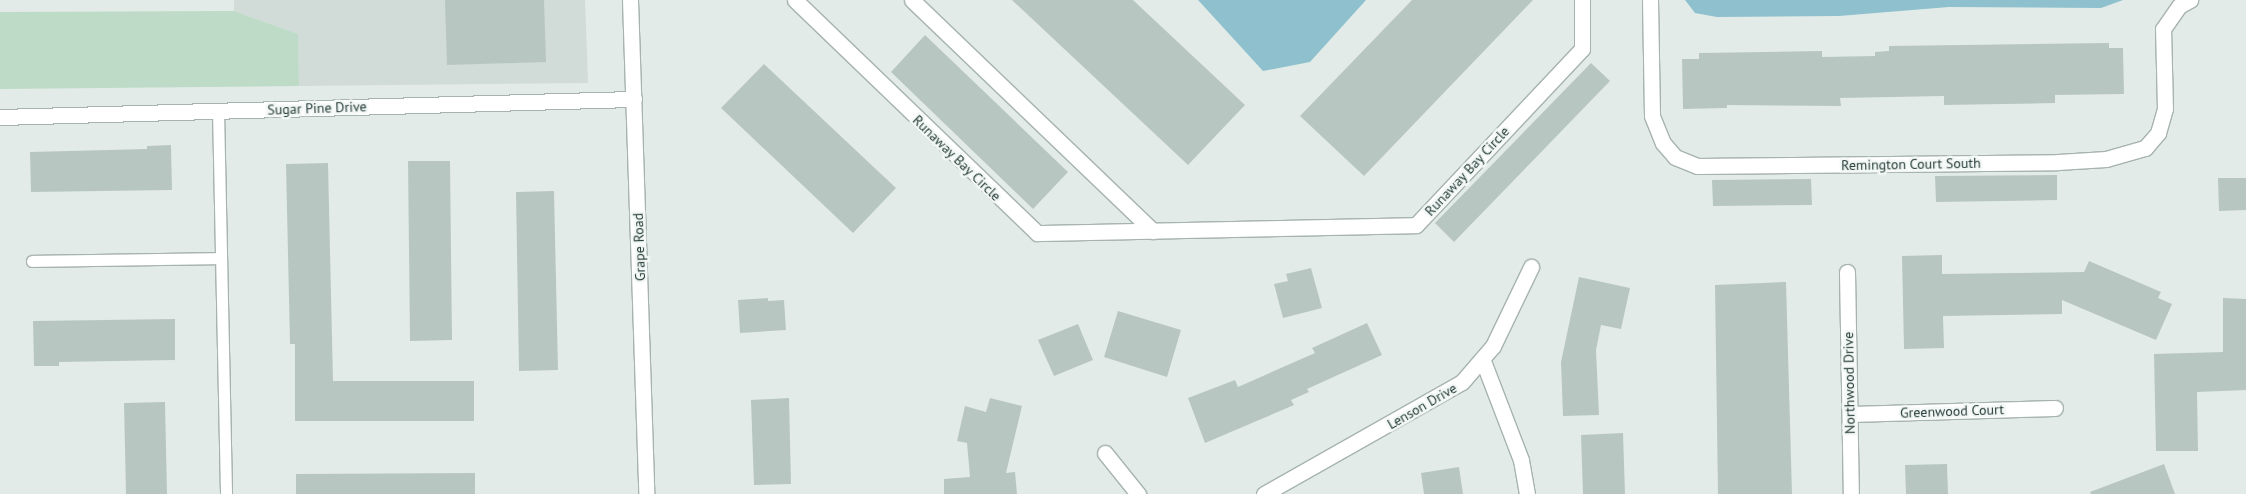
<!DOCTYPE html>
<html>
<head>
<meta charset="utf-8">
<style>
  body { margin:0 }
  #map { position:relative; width:2246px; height:494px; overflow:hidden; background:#e3ebe8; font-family:"PT Sans",sans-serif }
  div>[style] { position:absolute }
  .built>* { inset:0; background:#d1dbd7 }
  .green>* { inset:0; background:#bddbc6 }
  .water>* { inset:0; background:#8ec1cd }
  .building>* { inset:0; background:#b8c6c1 }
  .roads { filter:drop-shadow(1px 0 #a6b3af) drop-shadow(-1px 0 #a6b3af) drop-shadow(0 1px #a6b3af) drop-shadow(0 -1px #a6b3af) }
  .lane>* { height:11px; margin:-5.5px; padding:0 5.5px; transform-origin:5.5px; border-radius:5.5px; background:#fff }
  .street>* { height:15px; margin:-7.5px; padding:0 7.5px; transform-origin:7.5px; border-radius:7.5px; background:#fff }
  .secondary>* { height:15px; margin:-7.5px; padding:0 7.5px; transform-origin:7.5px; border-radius:7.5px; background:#fff }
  span { translate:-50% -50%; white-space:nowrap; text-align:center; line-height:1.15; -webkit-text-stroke:5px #f3f8f6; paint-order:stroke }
  .street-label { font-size:14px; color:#243b36 }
</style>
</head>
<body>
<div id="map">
  <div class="built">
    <div style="clip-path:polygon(234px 0,585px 0,588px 83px,299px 86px,298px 34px,234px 11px)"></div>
  </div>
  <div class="green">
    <div style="clip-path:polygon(234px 11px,298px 34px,299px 86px,0 89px,0 12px)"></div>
  </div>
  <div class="water">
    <div style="clip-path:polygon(1198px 0,1366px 0,1310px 62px,1263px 71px)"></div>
    <div style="clip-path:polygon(1685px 0,2123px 0,2101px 8px,1949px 7px,1839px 16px,1717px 17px,1695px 13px)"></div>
  </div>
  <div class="building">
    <div style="clip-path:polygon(445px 0,544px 0,546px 62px,447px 65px)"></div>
    <div style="clip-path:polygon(1012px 0,1133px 0,1245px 105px,1188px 165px)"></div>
    <div style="clip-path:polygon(1412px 0,1533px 0,1364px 176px,1300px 116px)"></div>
    <div style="clip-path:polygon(925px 35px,1068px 172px,1033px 209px,891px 72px)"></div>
    <div style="clip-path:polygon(2109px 43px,2109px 48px,2123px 48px,2124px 94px,2055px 95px,2055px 103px,1944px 105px,1944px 96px,1840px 98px,1841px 106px,1727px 105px,1727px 108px,1683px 109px,1682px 59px,1699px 59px,1699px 53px,1822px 51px,1822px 57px,1875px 56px,1875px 52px,1889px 51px,1889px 46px)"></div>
    <div style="clip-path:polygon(1591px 63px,1610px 81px,1454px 242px,1435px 223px)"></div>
    <div style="clip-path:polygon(764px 64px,896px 188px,853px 233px,721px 108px)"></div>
    <div style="clip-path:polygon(171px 145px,172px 190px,31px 192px,30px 152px,147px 149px,147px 146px)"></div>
    <div style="clip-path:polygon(408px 161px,450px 161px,452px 340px,410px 341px)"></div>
    <div style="clip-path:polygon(328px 163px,333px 381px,474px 381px,474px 421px,295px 421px,295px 344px,290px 344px,286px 164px)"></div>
    <div style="clip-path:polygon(2057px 175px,2057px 200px,1936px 202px,1935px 176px)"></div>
    <div style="clip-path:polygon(2218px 178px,2246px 178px,2246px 210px,2219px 211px)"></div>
    <div style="clip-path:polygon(1811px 179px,1812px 205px,1713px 206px,1712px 180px)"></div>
    <div style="clip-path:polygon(554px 191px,558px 370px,519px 371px,516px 192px)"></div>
    <div style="clip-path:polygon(1942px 255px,1942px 274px,2084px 272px,2089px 261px,2161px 292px,2158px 298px,2172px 304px,2156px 340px,2062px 300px,2062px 314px,1943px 316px,1944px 348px,1904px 349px,1902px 256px)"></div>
    <div style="clip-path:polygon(1311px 268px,1322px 308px,1283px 318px,1274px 284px,1288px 281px,1286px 274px)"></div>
    <div style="clip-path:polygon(1579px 277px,1630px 288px,1621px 329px,1601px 325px,1596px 350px,1599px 415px,1563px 416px,1561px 362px)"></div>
    <div style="clip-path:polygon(1786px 282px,1792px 494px,1718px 494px,1715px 285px)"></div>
    <div style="clip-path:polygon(768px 298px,768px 301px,784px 300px,786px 330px,740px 333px,738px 300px)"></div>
    <div style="clip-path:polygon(2223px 298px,2246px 299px,2246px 390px,2197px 392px,2198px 451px,2156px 451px,2154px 354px,2223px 352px)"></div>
    <div style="clip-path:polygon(1118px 311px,1181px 330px,1167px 377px,1104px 357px)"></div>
    <div style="clip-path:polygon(175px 319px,175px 360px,59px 362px,59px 366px,34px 366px,33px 321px)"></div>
    <div style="clip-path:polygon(1367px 323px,1382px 355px,1307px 389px,1309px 392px,1291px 400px,1294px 405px,1205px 443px,1188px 398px,1235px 380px,1238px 387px,1315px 353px,1312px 348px)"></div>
    <div style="clip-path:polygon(1078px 324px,1093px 360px,1054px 376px,1038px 340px)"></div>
    <div style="clip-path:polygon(789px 398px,791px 484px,754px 485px,751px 400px)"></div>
    <div style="clip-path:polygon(990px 398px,1022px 406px,1006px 473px,1015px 472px,1017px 494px,944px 494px,944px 479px,970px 477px,967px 443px,957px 441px,965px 406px,986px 412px)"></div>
    <div style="clip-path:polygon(165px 402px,167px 494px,126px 494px,124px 403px)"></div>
    <div style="clip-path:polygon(1623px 433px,1625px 494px,1583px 494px,1581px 435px)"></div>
    <div style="clip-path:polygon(1947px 464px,1948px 494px,1906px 494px,1905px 465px)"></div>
    <div style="clip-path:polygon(2164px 464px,2175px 494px,2091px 494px,2090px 492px)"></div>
    <div style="clip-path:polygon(1459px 467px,1463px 494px,1424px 494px,1421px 473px)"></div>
    <div style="clip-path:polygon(475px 473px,475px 494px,296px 494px,296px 474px)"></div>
  </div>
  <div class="roads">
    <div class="lane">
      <div style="left:218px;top:110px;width:384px;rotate:88.8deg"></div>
      <div style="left:32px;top:261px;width:189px;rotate:-0.9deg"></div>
    </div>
    <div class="street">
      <div style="left:795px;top:0;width:336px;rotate:43.9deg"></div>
      <div style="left:1037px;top:233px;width:379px;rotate:-1.2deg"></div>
      <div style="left:1416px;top:225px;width:242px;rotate:-46.7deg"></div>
      <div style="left:1582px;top:49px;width:49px;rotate:-90deg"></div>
      <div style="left:912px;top:0;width:334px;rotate:43.8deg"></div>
      <div style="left:1650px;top:0;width:116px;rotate:89deg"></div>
      <div style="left:1652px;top:116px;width:29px;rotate:68deg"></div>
      <div style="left:1663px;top:143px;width:18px;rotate:49deg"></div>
      <div style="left:1675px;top:157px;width:24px;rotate:22deg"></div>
      <div style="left:1697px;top:166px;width:361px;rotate:-0.6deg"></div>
      <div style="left:2058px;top:162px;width:48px;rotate:-3.6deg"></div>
      <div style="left:2106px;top:159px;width:41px;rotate:-15.8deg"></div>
      <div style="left:2145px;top:148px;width:20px;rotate:-49deg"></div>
      <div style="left:2158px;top:133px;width:25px;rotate:-74deg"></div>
      <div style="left:2165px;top:109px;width:80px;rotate:-91.4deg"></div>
      <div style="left:2163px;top:29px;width:28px;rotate:-55deg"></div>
      <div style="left:2179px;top:6px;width:13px;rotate:-29deg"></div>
      <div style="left:0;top:117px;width:634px;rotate:-1.63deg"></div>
      <div style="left:1847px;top:272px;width:222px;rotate:89deg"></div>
      <div style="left:1483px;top:361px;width:106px;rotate:69deg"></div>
      <div style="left:1521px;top:460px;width:35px;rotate:80deg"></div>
      <div style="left:1850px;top:414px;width:205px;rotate:-1.7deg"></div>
      <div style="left:1105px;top:453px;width:53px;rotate:51.2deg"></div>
      <div style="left:1264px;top:494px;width:227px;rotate:-29.5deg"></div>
      <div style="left:1462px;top:382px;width:48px;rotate:-49.3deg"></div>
      <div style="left:1493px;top:346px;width:88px;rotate:-64.3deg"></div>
    </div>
    <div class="secondary">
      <div style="left:630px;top:0;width:494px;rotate:88.1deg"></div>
    </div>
  </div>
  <div class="street-label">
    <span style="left:317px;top:108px;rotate:-2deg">Sugar Pine Drive</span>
    <span style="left:957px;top:158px;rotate:44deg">Runaway Bay Circle</span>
    <span style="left:1911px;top:164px;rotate:-1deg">Remington Court South</span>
    <span style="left:1467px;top:171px;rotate:-47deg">Runaway Bay Circle</span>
    <span style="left:639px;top:247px;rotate:-92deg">Grape Road</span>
    <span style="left:1849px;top:383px;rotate:-91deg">Northwood Drive</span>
    <span style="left:1422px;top:406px;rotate:-30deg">Lenson Drive</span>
    <span style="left:1952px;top:411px;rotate:-2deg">Greenwood Court</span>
  </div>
</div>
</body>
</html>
